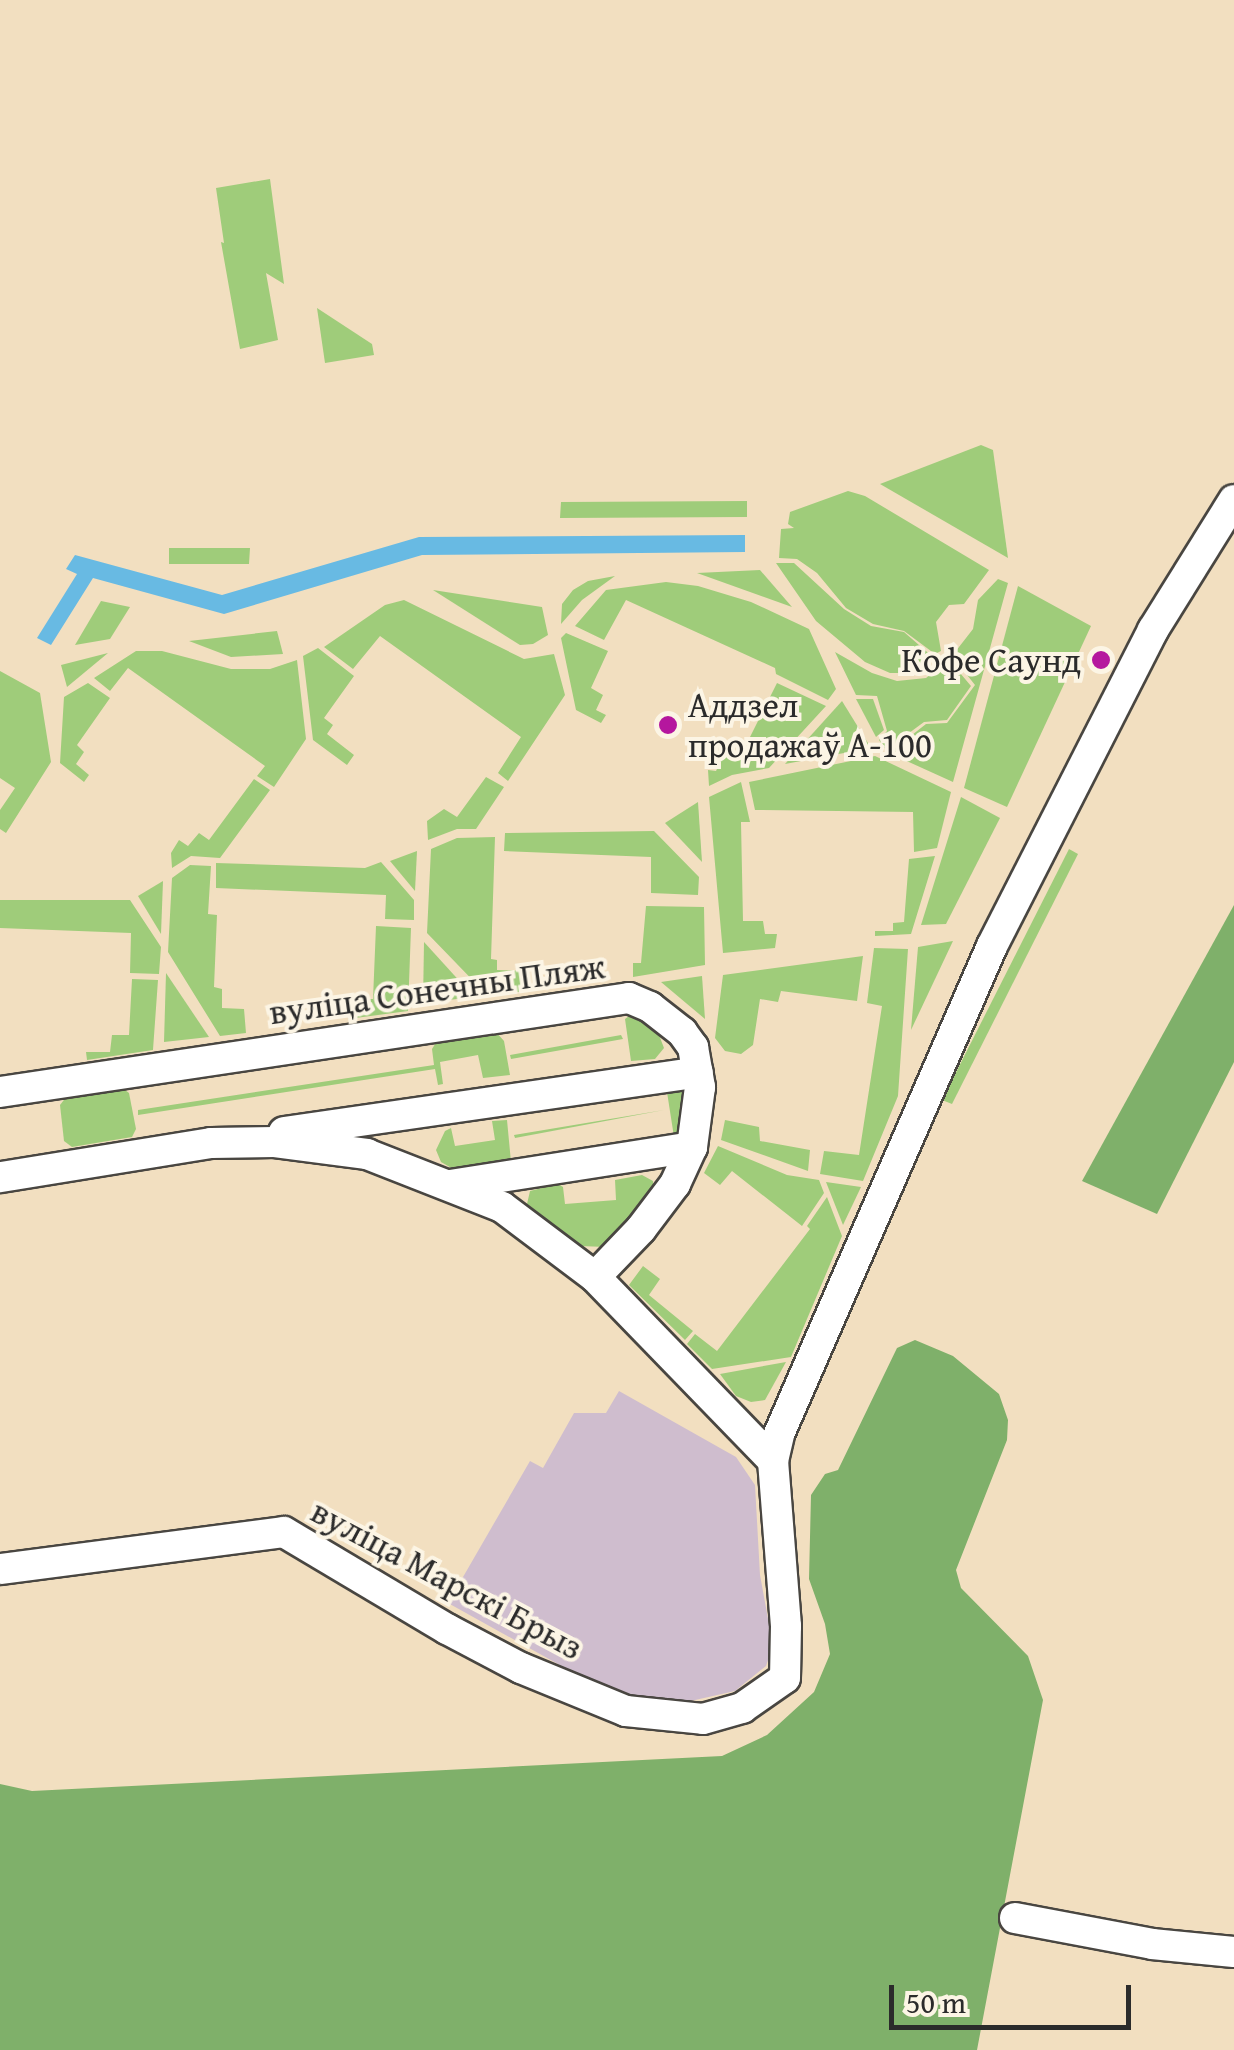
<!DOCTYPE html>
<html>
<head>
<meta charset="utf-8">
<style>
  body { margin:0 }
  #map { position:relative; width:1234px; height:2050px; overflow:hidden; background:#f2dfc0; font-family:"Gentium Book Plus",serif }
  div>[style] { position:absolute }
  .industrial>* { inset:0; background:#cfbdce }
  .green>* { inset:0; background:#9fcc7a }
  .forest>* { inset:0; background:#7fb06a }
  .water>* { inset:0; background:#68bae3 }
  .roads { filter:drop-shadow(2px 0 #494641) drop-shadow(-2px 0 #494641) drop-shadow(0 2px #494641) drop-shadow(0 -2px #494641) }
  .minor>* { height:30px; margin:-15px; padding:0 15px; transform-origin:15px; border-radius:15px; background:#fff }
  .dots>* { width:28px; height:28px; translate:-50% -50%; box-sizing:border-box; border:5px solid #fcf5e5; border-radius:50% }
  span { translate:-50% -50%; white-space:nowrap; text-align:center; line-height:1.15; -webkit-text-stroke:8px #fcf5e5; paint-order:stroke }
  .poi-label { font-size:35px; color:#2b2b2b }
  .right { translate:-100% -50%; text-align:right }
  .left { translate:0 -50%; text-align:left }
  .street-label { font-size:35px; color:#2b2b2b }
  .scale { position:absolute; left:889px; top:1985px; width:242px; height:45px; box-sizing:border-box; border:5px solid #2b2b2b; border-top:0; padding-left:12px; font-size:30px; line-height:35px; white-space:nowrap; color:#2b2b2b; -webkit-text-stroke:8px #fcf5e5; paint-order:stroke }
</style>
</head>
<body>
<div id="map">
  <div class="industrial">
    <div style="clip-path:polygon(619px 1391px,736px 1457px,755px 1485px,760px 1575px,773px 1646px,766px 1666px,735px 1691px,673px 1705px,639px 1701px,594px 1684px,448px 1603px,530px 1461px,543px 1468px,574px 1413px,606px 1413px)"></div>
  </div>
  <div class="green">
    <div style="clip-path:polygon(270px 179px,284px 284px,266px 273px,278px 340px,240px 349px,221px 242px,224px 243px,216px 188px)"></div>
    <div style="clip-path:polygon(317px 308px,372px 344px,374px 355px,325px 363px)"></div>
    <div style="clip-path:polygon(981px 445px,993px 450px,1008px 558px,880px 484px)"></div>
    <div style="clip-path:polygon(848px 491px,865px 496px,989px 570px,964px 604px,949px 605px,936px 622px,941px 651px,935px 654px,904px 631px,873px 624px,846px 608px,817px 573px,797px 559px,779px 558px,781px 529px,794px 528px,788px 524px,790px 512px)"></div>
    <div style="clip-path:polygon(747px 501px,747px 517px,560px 518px,561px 502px)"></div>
    <div style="clip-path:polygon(169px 548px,250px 548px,249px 564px,169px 564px)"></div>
    <div style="clip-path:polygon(776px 563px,794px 563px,844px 609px,871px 626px,904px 632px,934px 658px,912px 673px,890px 673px,865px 662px,816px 621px)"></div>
    <div style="clip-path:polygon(760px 570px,792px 607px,697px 573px)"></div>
    <div style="clip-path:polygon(615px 576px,582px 600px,561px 624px,562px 604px,573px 590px,588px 581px)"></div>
    <div style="clip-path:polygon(998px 579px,1008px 583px,953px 782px,889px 753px,926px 724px,947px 723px,975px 685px,952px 656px,973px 629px,978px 600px)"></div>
    <div style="clip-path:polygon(666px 582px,698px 586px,751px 602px,809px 629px,836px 689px,828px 700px,776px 674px,775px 668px,626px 600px,604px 640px,575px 626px,606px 590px)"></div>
    <div style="clip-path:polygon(1018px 586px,1091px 626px,1007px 807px,964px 788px)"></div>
    <div style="clip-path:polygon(433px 590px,542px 607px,548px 635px,533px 644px,520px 645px)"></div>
    <div style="clip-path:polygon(404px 600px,524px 659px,554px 654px,565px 695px,508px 781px,498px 773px,521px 737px,380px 636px,353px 669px,324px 647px,385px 605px)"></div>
    <div style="clip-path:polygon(101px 601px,130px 607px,110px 639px,75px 645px)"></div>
    <div style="clip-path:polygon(277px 631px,283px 654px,231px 657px,189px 641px)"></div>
    <div style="clip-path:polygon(566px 633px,608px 651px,591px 688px,603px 695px,596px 710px,606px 715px,601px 723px,576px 710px,561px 638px)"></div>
    <div style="clip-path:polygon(318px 648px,354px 676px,324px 718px,333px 725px,327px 734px,354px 755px,347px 765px,313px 740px,303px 656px)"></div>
    <div style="clip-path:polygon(136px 651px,162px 651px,231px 669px,270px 669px,297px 660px,306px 739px,274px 787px,257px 776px,265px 766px,128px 668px,110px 691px,94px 678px)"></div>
    <div style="clip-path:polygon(835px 652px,872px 673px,897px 681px,926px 678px,949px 660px,971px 686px,947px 720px,924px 722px,886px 750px,879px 740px,887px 731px,877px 696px,856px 695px)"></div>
    <div style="clip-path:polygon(108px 653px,67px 687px,61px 665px)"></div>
    <div style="clip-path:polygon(0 671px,40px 693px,51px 762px,6px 833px,0 829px,0 810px,15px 788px,0 778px)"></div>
    <div style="clip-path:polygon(88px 683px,110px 698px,77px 745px,84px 752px,76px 764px,89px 775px,84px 782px,60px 763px,64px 697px)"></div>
    <div style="clip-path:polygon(777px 683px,826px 706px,769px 768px,732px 775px,709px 786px,708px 770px,716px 771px,724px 754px,738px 761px)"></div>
    <div style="clip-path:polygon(856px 699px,873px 699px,884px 730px,876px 737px)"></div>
    <div style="clip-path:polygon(842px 701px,871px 748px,785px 764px)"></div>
    <div style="clip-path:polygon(875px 756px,951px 792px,937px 848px,914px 852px,913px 812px,755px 810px,749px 782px)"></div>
    <div style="clip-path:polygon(486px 777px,504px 787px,476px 829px,457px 829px,428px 840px,427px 821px,444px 809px,457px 817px)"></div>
    <div style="clip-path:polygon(254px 779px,270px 790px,220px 858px,191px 856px,172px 868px,171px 853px,179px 840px,188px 846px,199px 833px,209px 840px)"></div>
    <div style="clip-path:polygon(741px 782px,750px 822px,741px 822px,743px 921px,763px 921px,765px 934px,777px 934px,775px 948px,723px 953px,709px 797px)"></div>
    <div style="clip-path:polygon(961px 797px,1000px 818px,946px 924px,921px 925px)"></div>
    <div style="clip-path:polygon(698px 802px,702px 862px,665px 823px)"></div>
    <div style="clip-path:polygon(654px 831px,699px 877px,698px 895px,651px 893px,651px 857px,504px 851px,505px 833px)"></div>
    <div style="clip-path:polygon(495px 837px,491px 959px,497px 960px,497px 970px,527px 971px,528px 991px,487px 995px,427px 933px,431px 849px,457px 838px)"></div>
    <div style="clip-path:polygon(1069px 849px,1078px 854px,952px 1104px,942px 1100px)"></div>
    <div style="clip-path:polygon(417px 851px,415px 891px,390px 861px)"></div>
    <div style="clip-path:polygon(935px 856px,911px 934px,875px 936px,875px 931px,893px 931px,893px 923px,904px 922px,909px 859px)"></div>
    <div style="clip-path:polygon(381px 862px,414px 900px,414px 920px,385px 919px,386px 895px,216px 888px,216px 863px,365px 868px)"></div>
    <div style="clip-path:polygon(190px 865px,211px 866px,208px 914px,217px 915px,214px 987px,222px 989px,222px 1008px,244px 1009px,246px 1033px,220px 1036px,168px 952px,172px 878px)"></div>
    <div style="clip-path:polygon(163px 881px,161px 934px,138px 896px)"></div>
    <div style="clip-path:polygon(0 900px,130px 900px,161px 947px,159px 974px,130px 973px,131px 933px,0 928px)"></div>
    <div style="clip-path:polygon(646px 906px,704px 907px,705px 965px,633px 977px,633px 963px,641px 963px)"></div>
    <div style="clip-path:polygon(376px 926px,411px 928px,408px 1011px,348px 1019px,350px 1011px,360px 1010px,360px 999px,373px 999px)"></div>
    <div style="clip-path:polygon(953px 941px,911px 1030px,918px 947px)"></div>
    <div style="clip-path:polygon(424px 942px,474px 997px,423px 1003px)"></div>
    <div style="clip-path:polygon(874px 948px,908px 949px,898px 1096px,863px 1181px,820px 1174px,824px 1151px,859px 1155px,882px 1006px,867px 1003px)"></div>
    <div style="clip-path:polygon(863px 956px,857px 1001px,781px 991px,778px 1002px,760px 999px,753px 1045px,741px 1054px,725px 1051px,715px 1038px,723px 975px)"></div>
    <div style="clip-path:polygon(166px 973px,209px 1037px,164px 1042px)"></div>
    <div style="clip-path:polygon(702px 976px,705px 1019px,661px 982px)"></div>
    <div style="clip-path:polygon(132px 979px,158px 980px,153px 1050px,87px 1060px,86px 1052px,110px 1052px,112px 1035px,129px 1035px)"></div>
    <div style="clip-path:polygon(632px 1014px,659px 1035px,664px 1048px,655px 1059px,631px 1061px,625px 1019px)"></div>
    <div style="clip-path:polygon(496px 1032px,504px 1041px,510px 1075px,483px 1078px,478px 1055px,440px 1062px,443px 1084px,438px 1085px,435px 1069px,138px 1115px,138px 1110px,434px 1065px,432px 1049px,437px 1041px)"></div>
    <div style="clip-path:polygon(621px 1035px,623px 1039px,511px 1059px,510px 1055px)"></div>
    <div style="clip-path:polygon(121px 1087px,129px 1093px,136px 1129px,132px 1137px,72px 1147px,64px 1141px,60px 1105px,67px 1096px)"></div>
    <div style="clip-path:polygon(677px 1087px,684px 1093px,683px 1133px,674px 1137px,667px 1092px)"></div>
    <div style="clip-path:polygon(664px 1110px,515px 1138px,514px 1135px)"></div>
    <div style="clip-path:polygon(507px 1120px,511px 1162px,455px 1170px,441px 1162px,436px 1150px,445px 1131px,451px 1128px,455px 1146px,495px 1140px,492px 1121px)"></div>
    <div style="clip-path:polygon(725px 1120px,759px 1127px,760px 1141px,810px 1150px,808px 1171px,721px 1140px)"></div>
    <div style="clip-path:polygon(718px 1146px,787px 1175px,819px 1180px,824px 1193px,802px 1226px,732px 1171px,720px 1185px,704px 1173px)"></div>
    <div style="clip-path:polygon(642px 1175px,653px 1181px,654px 1194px,606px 1247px,580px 1246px,527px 1204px,530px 1191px,558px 1184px,563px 1187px,565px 1204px,616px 1200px,615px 1180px)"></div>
    <div style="clip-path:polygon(826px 1182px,861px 1187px,843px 1225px)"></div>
    <div style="clip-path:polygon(827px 1197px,842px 1236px,791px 1357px,712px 1369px,687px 1344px,695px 1334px,717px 1351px,810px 1229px,807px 1226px)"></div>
    <div style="clip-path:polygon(643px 1266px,660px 1279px,649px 1295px,693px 1331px,685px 1340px,629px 1285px)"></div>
    <div style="clip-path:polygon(786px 1362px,765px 1400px,751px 1402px,736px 1396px,720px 1374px)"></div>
  </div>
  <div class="forest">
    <div style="clip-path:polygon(1234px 905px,1234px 1062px,1157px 1214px,1082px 1181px)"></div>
    <div style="clip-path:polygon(915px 1340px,953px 1356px,999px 1394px,1008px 1420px,1007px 1440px,956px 1570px,961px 1588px,1028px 1656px,1043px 1700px,977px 2050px,0 2050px,0 1784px,32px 1791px,722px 1756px,767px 1735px,814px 1692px,830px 1654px,825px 1624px,809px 1579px,811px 1495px,825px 1474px,838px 1470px,897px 1348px)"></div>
  </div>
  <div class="water">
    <div style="clip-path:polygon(745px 535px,745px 552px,422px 555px,224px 614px,93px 578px,51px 645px,37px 638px,77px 574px,66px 569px,75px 555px,222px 595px,419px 537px)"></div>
  </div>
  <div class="roads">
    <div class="minor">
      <div style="left:0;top:1092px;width:636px;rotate:-8.5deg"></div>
      <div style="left:629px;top:998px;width:23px;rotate:23deg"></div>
      <div style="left:650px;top:1007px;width:41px;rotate:38deg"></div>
      <div style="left:682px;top:1032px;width:19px;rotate:54deg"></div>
      <div style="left:693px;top:1047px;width:41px;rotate:80.1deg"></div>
      <div style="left:700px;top:1087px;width:61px;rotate:97.6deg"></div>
      <div style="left:692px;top:1147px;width:41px;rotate:114.7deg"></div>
      <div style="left:675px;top:1184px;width:56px;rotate:127.1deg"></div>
      <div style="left:641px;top:1229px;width:66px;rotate:133.8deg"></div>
      <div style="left:595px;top:1277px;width:116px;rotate:-143deg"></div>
      <div style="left:502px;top:1207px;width:145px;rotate:-158.6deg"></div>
      <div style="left:367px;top:1154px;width:93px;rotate:-172.6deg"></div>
      <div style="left:275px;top:1142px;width:64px;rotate:179.1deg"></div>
      <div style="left:211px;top:1143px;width:214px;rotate:170.8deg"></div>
      <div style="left:284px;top:1132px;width:418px;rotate:-8.2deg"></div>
      <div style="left:450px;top:1185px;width:245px;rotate:-8.9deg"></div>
      <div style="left:595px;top:1277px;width:256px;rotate:45.9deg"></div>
      <div style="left:0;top:1569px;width:286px;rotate:-7.4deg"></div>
      <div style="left:284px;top:1532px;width:190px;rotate:30.8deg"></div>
      <div style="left:447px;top:1629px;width:84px;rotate:27.8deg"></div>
      <div style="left:521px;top:1668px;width:113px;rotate:22.3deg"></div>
      <div style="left:626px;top:1711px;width:77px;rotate:5.9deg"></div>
      <div style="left:703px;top:1719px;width:41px;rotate:-15.8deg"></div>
      <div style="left:742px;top:1708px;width:52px;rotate:-34.9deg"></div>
      <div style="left:785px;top:1678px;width:52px;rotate:-88.9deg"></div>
      <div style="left:786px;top:1626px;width:166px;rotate:-94.5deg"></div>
      <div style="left:773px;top:1461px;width:28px;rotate:-77deg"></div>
      <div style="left:779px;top:1434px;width:532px;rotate:-66.42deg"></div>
      <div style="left:992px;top:946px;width:355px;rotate:-63deg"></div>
      <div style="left:1153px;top:630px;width:153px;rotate:-58.1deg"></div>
      <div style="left:1015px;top:1918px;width:139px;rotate:10.7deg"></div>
      <div style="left:1152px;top:1944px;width:82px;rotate:5.6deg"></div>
    </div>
  </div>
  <div class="dots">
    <div style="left:1101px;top:660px;background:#b5179e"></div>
    <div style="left:668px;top:725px;background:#b5179e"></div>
  </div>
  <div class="poi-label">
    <span class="right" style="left:1081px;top:660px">Кофе Саунд</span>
    <span class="left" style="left:688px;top:725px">Аддзел<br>продажаў А-100</span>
  </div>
  <div class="street-label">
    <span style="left:437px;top:989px;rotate:-8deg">вуліца Сонечны Пляж</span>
    <span style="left:447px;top:1579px;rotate:28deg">вуліца Марскі Брыз</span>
  </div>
  <div class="scale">50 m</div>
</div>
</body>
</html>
